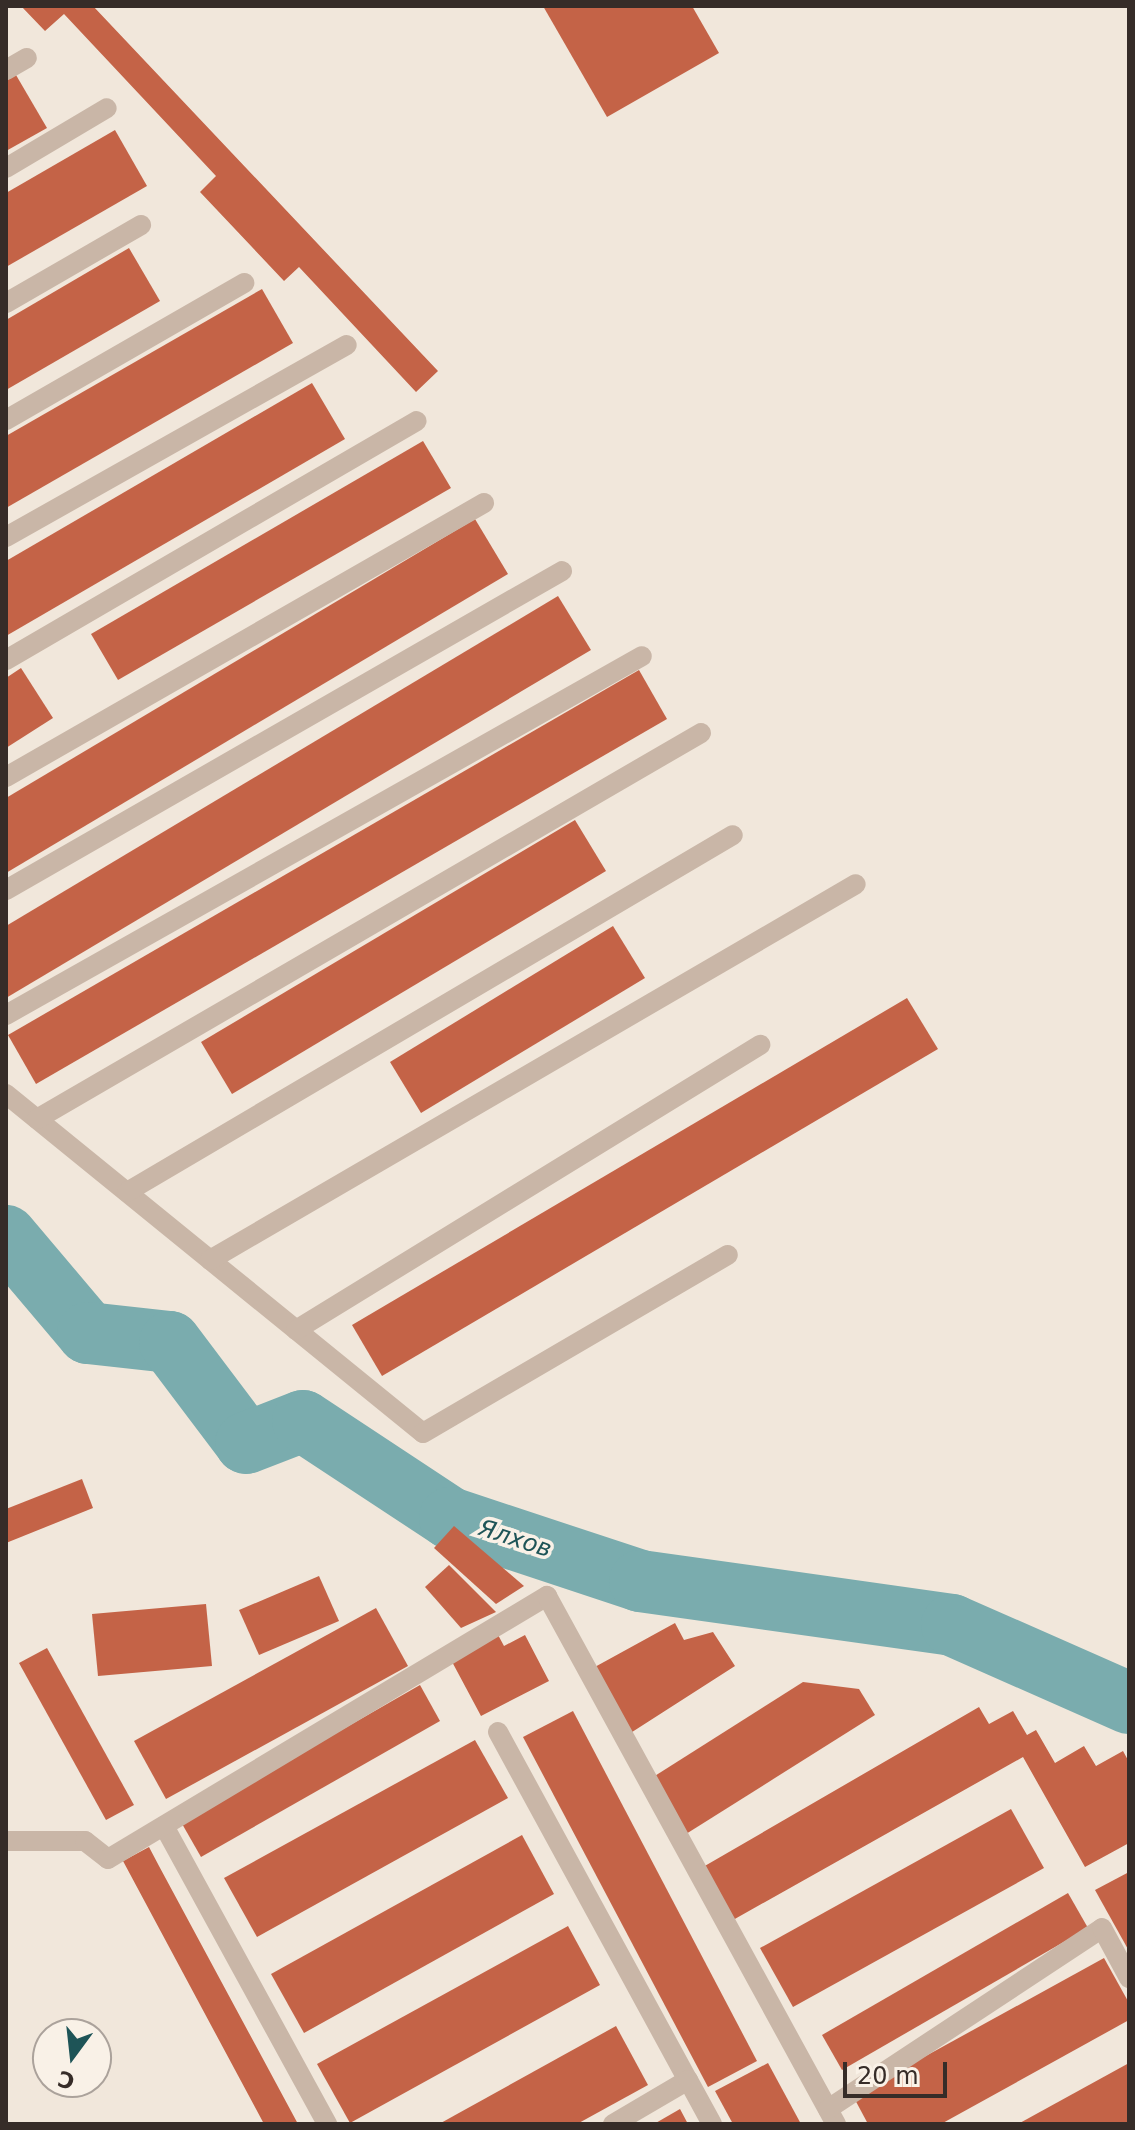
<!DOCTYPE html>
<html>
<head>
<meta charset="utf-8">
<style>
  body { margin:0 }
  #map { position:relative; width:1135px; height:2130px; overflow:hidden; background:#f1e7db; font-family:"DejaVu Sans",sans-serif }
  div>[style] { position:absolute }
  .river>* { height:62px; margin:-31px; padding:0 31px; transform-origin:31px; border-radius:31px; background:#7aacae }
  .building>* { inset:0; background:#c46347 }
  .service>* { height:20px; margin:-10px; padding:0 10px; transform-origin:10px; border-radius:10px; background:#c9b6a7 }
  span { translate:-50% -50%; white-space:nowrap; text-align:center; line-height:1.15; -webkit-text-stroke:7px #f9f1e7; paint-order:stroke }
  .water-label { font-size:24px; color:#1e5457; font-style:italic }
  .frame { position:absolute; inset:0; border:8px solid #362c28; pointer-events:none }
  .north { position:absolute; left:32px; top:2018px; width:80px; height:80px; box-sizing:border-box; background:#f9f1e7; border:2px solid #aba29b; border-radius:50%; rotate:195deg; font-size:22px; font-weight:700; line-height:32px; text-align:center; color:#362c28 }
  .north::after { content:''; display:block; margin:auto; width:28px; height:36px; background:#1e5457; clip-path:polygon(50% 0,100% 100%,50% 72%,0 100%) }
  .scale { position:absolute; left:843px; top:2062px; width:104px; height:36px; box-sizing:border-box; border:4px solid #362c28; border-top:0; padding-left:10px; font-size:24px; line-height:28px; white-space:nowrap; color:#362c28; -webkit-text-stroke:6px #f9f1e7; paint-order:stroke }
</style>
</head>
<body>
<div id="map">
  <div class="river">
    <div style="left:6px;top:1236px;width:127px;rotate:49.8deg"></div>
    <div style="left:88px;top:1333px;width:82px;rotate:6.3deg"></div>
    <div style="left:170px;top:1342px;width:126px;rotate:53deg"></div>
    <div style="left:246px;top:1443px;width:61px;rotate:-21.1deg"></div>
    <div style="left:303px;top:1421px;width:176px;rotate:33.4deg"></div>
    <div style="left:450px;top:1518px;width:200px;rotate:18.3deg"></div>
    <div style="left:640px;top:1581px;width:315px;rotate:8deg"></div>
    <div style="left:952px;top:1625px;width:193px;rotate:23.8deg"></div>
  </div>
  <div class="building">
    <div style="clip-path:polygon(21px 6px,93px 6px,438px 371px,416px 392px,299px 267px,284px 281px,200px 192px,216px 176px,64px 14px,45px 31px)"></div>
    <div style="clip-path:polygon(543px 6px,692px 6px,719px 53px,607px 117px)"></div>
    <div style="clip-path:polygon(16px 75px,47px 128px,6px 151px,6px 81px)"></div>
    <div style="clip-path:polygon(115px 130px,147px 186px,6px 267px,6px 193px)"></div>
    <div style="clip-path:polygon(129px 248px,160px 301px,6px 390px,6px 320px)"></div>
    <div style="clip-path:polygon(262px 289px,293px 343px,6px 508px,6px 436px)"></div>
    <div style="clip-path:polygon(312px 383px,345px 439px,6px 636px,6px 561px)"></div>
    <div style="clip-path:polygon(423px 441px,451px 488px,118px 680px,91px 634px)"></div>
    <div style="clip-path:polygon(475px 519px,508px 574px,6px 873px,6px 798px)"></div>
    <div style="clip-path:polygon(558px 596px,591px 650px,6px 998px,6px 926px)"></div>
    <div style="clip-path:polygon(21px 668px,53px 718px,6px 748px,6px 678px)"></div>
    <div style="clip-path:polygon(639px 670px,667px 719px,36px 1084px,8px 1035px)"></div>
    <div style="clip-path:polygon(575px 820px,606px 871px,232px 1094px,201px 1042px)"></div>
    <div style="clip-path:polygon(613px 926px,645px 978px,421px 1113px,390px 1062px)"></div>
    <div style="clip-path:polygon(907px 998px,938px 1049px,382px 1376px,352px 1325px)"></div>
    <div style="clip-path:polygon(82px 1479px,93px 1508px,6px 1543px,6px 1509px)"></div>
    <div style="clip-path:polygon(454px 1526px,524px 1586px,496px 1604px,434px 1548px)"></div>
    <div style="clip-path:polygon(449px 1565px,496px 1612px,461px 1628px,425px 1587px)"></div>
    <div style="clip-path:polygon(319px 1576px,339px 1621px,259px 1655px,239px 1610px)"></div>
    <div style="clip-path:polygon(206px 1604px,212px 1666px,98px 1676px,92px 1614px)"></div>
    <div style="clip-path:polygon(376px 1608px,408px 1666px,166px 1799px,134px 1741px)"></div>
    <div style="clip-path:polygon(675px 1623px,684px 1640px,713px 1632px,735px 1666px,629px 1734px,593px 1668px)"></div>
    <div style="clip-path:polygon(497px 1633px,504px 1646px,525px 1635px,549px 1681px,481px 1716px,450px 1658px)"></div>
    <div style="clip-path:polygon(47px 1648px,134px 1805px,106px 1820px,19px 1663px)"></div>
    <div style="clip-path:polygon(803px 1682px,859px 1689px,875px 1715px,686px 1834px,650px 1779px)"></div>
    <div style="clip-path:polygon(420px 1685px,440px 1721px,201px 1857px,181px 1822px)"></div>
    <div style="clip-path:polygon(979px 1707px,989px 1724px,1013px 1711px,1027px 1735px,1036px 1730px,1055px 1763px,1084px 1746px,1096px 1766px,1123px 1751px,1129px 1762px,1129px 1843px,1085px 1867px,1023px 1757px,733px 1920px,703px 1867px)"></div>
    <div style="clip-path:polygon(573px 1711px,757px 2061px,708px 2087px,523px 1737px)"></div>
    <div style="clip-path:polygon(475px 1740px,508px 1798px,257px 1937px,224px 1878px)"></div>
    <div style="clip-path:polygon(1011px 1809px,1044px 1868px,793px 2007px,760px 1948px)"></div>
    <div style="clip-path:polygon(522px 1835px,554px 1894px,304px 2033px,271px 1974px)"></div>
    <div style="clip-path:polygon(149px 1847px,159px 1866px,298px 2124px,264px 2124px,123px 1861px)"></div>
    <div style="clip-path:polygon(1129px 1872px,1129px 1951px,1095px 1890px)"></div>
    <div style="clip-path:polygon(1068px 1893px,1088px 1928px,842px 2070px,822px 2035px)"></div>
    <div style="clip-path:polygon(568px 1926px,600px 1985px,350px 2123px,317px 2064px)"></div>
    <div style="clip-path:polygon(1104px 1958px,1129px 2003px,1129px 2020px,941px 2124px,868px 2124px,853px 2096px)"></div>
    <div style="clip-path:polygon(616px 2026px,648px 2085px,577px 2124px,439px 2124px)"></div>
    <div style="clip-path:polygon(768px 2063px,801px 2124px,733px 2124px,715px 2091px)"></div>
    <div style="clip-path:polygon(1129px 2063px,1129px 2124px,1018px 2124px)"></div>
    <div style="clip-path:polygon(680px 2109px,688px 2124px,654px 2124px)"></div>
  </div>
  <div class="service">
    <div style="left:6px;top:70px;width:24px;rotate:-30deg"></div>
    <div style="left:6px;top:168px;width:117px;rotate:-30.7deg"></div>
    <div style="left:6px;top:303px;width:156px;rotate:-30deg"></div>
    <div style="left:6px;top:420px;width:275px;rotate:-29.9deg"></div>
    <div style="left:6px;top:537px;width:391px;rotate:-29.4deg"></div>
    <div style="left:6px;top:660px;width:475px;rotate:-30.2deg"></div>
    <div style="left:6px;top:777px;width:551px;rotate:-29.82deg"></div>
    <div style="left:6px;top:890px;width:641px;rotate:-29.84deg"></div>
    <div style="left:6px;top:1015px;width:730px;rotate:-29.44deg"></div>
    <div style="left:6px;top:1094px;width:537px;rotate:39.11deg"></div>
    <div style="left:423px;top:1433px;width:353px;rotate:-30.3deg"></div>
    <div style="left:37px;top:1119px;width:768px;rotate:-30.17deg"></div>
    <div style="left:127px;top:1192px;width:703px;rotate:-30.5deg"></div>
    <div style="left:210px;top:1260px;width:747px;rotate:-30.2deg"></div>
    <div style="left:296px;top:1330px;width:545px;rotate:-31.56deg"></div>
    <div style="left:498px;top:1732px;width:396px;rotate:61.4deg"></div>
    <div style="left:688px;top:2080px;width:87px;rotate:149.6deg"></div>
    <div style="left:164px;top:1826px;width:340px;rotate:61.3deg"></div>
    <div style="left:6px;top:1841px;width:79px"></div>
    <div style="left:85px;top:1841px;width:29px;rotate:38deg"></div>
    <div style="left:108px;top:1859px;width:512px;rotate:-30.93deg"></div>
    <div style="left:547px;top:1596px;width:602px;rotate:61.31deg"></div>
    <div style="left:688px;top:2080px;width:50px;rotate:61.4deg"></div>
    <div style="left:828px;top:2109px;width:328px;rotate:-33.4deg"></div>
    <div style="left:1102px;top:1928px;width:57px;rotate:61.6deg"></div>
  </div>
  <div class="water-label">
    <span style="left:515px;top:1539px;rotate:18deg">Ялхов</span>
  </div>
  <div class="frame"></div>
  <div class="north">С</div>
  <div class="scale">20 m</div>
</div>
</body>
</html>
